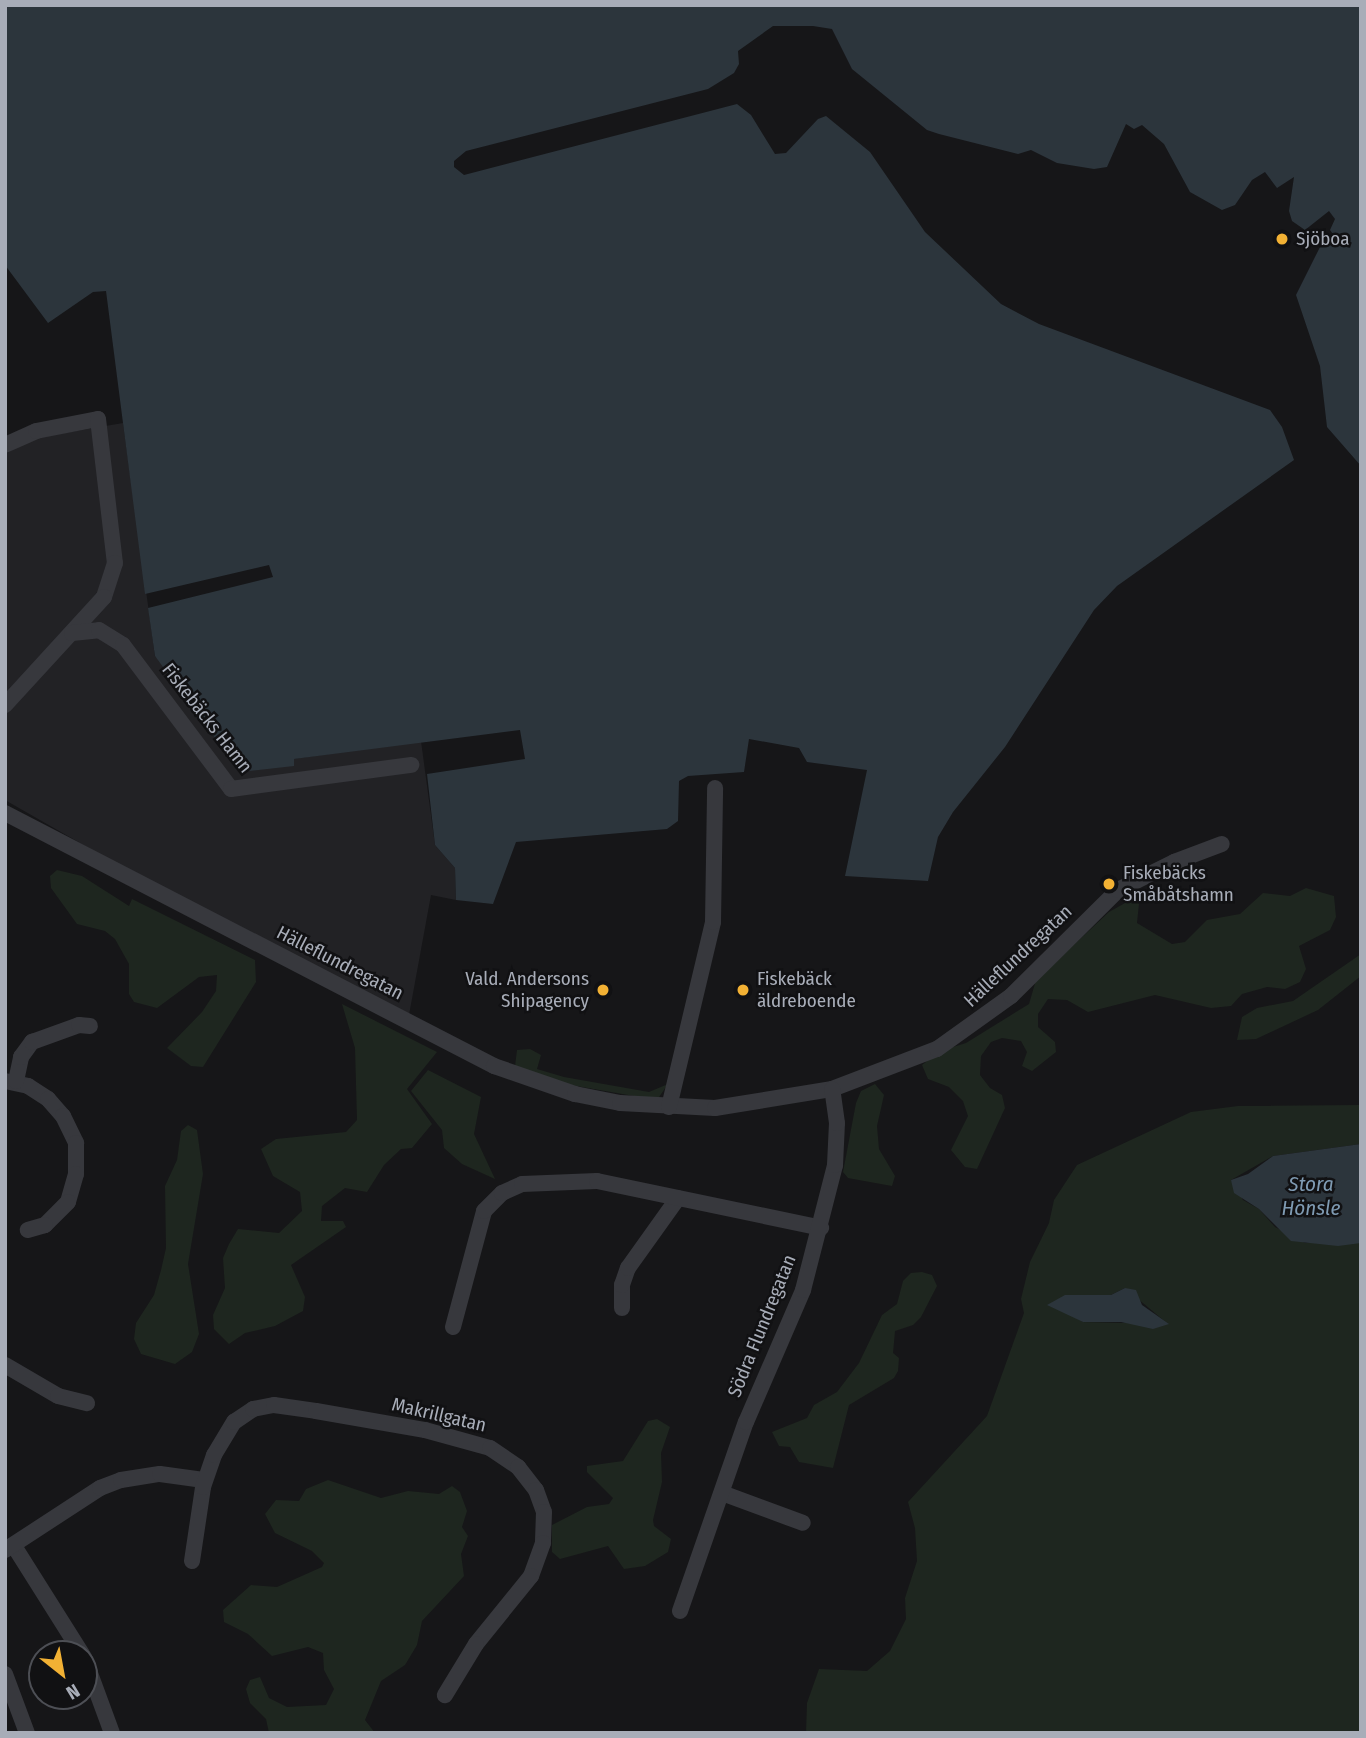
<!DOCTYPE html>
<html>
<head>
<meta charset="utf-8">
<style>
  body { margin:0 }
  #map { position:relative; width:1366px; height:1738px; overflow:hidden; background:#161618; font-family:"Fira Sans Condensed",sans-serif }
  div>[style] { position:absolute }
  .built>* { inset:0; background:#222225 }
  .green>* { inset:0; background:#1e261f }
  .water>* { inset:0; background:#2c353c }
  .minor>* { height:16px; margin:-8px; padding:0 8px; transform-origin:8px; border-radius:8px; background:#37383d }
  .dots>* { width:19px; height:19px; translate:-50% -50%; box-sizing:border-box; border:4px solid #111113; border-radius:50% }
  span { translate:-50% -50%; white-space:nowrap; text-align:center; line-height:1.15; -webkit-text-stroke:5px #111113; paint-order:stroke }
  .poi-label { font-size:19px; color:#a8adb8 }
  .left { translate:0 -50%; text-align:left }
  .right { translate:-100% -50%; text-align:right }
  .street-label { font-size:19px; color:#a8adb8 }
  .water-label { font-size:21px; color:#7f9bb3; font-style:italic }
  .frame { position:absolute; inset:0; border:7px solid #a8adb8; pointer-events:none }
  .north { position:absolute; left:28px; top:1640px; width:70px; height:70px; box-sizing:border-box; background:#111113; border:2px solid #4d4f55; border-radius:50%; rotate:149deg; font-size:19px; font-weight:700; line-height:28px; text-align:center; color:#a8adb8 }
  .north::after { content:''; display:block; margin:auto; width:24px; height:32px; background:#f2b134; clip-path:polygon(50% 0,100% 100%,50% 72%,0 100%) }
</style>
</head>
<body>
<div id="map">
  <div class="built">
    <div style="clip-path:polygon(123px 423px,155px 656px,294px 766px,293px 759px,421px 741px,435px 845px,455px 868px,456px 900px,431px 895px,409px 1015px,122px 867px,5px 800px,5px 454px,35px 438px)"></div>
  </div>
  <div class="green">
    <div style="clip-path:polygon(57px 870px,82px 876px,129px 906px,132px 899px,255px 960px,256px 982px,203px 1067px,191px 1066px,167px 1048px,202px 1012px,216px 991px,217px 975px,199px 977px,157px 1008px,134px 1002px,129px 994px,129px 964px,115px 939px,105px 931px,77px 924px,51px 888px,50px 876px)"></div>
    <div style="clip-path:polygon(1306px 888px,1334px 896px,1336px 917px,1330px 930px,1299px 946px,1306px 969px,1300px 982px,1285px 989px,1267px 987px,1242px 994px,1231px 1006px,1211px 1008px,1155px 995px,1088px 1012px,1067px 1000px,1048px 999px,1038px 1014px,1038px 1027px,1055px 1042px,1056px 1052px,1032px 1071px,1022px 1066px,1027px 1052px,1021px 1041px,1002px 1038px,991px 1042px,981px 1056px,980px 1075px,990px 1088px,1002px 1095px,1005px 1108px,977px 1169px,965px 1167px,951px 1150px,968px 1116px,963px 1101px,949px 1087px,928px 1079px,922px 1065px,940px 1051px,966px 1043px,1029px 1004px,1036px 980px,1109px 912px,1134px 898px,1139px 904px,1137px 923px,1172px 944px,1185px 942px,1207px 920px,1240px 914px,1263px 893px,1290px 896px)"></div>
    <div style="clip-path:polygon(1361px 954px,1361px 976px,1318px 1010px,1256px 1039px,1237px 1040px,1242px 1017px,1257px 1008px,1293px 1001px)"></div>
    <div style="clip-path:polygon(342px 1004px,437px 1052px,407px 1089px,432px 1124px,412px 1148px,401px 1149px,384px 1165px,367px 1192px,345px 1188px,322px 1206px,321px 1221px,343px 1221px,346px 1227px,291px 1265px,305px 1297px,303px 1311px,275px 1326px,245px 1333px,229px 1344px,214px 1329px,213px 1315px,225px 1288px,223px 1258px,229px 1244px,238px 1229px,279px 1233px,302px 1211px,300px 1192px,273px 1176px,261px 1149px,276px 1139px,346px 1132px,357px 1120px,355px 1048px)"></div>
    <div style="clip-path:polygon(530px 1049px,541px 1055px,537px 1069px,564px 1077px,649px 1092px,668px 1084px,657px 1100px,559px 1083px,515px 1066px,517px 1050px)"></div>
    <div style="clip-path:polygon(428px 1070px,481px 1097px,474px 1134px,495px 1179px,462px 1164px,444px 1148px,442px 1130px,411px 1091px)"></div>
    <div style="clip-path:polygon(875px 1084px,884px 1095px,877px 1126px,879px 1149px,895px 1176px,892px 1186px,848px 1178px,843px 1172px,856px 1103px,861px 1091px)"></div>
    <div style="clip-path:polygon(evenodd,1361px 1105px,1361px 1144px,1273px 1156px,1231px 1180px,1243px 1200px,1259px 1209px,1275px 1227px,1305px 1243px,1361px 1243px,1361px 1733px,806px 1733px,807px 1703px,819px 1669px,867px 1671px,890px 1651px,906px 1619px,905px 1598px,917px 1561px,915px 1528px,908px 1502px,987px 1416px,1024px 1313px,1021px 1299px,1030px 1262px,1049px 1223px,1054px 1200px,1077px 1165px,1191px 1112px,1238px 1106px,1361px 1105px,1125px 1288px,1168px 1324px,1083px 1322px,1072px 1316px,1065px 1295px,1111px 1295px,1125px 1288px)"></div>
    <div style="clip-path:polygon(188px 1125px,197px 1130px,203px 1174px,188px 1264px,199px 1334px,192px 1352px,175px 1364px,141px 1354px,134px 1339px,136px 1323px,154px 1295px,161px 1270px,166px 1248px,165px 1186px,177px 1160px,181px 1131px)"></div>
    <div style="clip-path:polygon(922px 1272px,932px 1275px,937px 1286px,921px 1317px,913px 1325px,895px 1331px,893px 1353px,899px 1358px,898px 1371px,894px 1378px,849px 1405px,833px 1468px,799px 1462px,790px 1447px,779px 1446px,772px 1432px,807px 1418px,814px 1405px,837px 1392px,859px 1363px,882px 1315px,897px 1304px,903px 1281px,911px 1273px)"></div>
    <div style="clip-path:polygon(657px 1419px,670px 1427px,661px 1453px,662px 1482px,653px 1520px,654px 1526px,671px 1539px,668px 1552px,645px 1566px,624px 1569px,608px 1546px,560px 1559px,552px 1552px,552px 1525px,587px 1507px,609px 1504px,613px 1498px,587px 1472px,587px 1466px,623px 1461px,648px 1421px)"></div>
    <div style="clip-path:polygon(328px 1480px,381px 1498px,408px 1491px,439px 1494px,452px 1486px,460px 1492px,467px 1511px,462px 1527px,468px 1536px,461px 1554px,464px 1576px,422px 1621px,417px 1645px,405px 1665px,381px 1681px,365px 1720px,375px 1733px,269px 1733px,266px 1719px,250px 1703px,246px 1689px,250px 1680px,260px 1677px,269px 1698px,287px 1707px,326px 1705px,334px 1689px,324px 1670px,323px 1653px,308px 1647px,272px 1656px,248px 1634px,224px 1622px,223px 1610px,251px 1585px,277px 1587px,322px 1567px,324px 1563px,312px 1551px,275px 1533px,265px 1514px,276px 1500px,299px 1501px,306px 1489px)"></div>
  </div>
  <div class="water">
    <div style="clip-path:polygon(5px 5px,1361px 5px,1361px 466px,1327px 427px,1320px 366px,1296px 295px,1321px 245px,1328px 246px,1335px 237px,1330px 230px,1335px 219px,1329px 211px,1305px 230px,1292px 221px,1289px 211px,1294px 177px,1277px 188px,1265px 172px,1252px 180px,1235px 205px,1222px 210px,1190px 192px,1164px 144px,1142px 125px,1134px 129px,1126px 124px,1107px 167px,1094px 169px,1057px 163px,1031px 150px,1018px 154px,939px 134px,927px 130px,852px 69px,832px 29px,813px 26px,773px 26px,738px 51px,739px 64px,734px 73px,708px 89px,466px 151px,454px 161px,454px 167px,464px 175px,737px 104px,751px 115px,775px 154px,786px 153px,818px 119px,826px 116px,870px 152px,925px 232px,1001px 304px,1039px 324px,1270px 410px,1282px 427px,1294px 460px,1117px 586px,1094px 610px,1005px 747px,953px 812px,938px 837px,928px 881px,845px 876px,867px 770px,807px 762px,799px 748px,749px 739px,744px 772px,688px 776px,679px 781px,678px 821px,667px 829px,516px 842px,493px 904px,456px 900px,455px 868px,435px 845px,427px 774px,525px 759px,520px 730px,294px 759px,294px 766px,240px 772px,155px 656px,148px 608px,273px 577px,269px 565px,145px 594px,106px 291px,93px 292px,48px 323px,5px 265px)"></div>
    <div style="clip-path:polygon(1361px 1144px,1361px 1243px,1338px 1246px,1291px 1241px,1259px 1209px,1234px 1193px,1231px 1180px,1248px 1174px,1273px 1156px)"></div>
    <div style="clip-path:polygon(1125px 1288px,1136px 1290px,1142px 1305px,1169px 1324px,1153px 1329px,1121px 1322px,1083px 1322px,1047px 1305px,1065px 1295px,1111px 1295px)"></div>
  </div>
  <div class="minor">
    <div style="left:5px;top:445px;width:34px;rotate:-24deg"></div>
    <div style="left:36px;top:431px;width:63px;rotate:-11deg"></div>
    <div style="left:98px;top:419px;width:145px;rotate:83.3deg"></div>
    <div style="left:115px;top:563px;width:36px;rotate:108deg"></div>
    <div style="left:104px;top:597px;width:147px;rotate:132.5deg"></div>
    <div style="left:72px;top:633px;width:27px;rotate:-6deg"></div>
    <div style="left:99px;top:630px;width:28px;rotate:32deg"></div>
    <div style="left:123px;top:645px;width:180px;rotate:53.1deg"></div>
    <div style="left:231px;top:789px;width:182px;rotate:-7.6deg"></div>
    <div style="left:5px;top:813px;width:551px;rotate:27.36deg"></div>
    <div style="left:494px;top:1066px;width:86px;rotate:19.1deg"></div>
    <div style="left:575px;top:1094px;width:46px;rotate:11.3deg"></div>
    <div style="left:620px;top:1103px;width:95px;rotate:3deg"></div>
    <div style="left:715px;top:1108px;width:119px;rotate:-9.2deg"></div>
    <div style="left:832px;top:1089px;width:112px;rotate:-20.9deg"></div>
    <div style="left:937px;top:1049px;width:91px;rotate:-35.6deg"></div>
    <div style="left:1011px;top:996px;width:151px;rotate:-44.7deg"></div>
    <div style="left:1118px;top:890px;width:63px;rotate:-26.6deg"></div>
    <div style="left:1174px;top:862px;width:51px;rotate:-20.6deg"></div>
    <div style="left:5px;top:1081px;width:24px;rotate:12deg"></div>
    <div style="left:28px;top:1086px;width:24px;rotate:33deg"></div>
    <div style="left:48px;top:1099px;width:23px;rotate:49deg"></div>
    <div style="left:63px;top:1116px;width:30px;rotate:64deg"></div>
    <div style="left:76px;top:1143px;width:31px;rotate:90deg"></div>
    <div style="left:76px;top:1174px;width:29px;rotate:106deg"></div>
    <div style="left:68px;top:1202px;width:33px;rotate:135deg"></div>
    <div style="left:45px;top:1225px;width:18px;rotate:164deg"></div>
    <div style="left:16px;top:1081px;width:25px;rotate:-78deg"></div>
    <div style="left:21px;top:1057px;width:19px;rotate:-54deg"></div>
    <div style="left:32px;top:1042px;width:50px;rotate:-19.9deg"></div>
    <div style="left:79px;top:1025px;width:11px;rotate:5deg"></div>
    <div style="left:669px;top:1107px;width:190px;rotate:-76.6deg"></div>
    <div style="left:713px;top:922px;width:134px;rotate:-89.1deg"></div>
    <div style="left:622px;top:1308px;width:23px;rotate:-90deg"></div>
    <div style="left:622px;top:1285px;width:18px;rotate:-71deg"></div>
    <div style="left:628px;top:1268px;width:86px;rotate:-54.5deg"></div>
    <div style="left:453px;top:1327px;width:120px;rotate:-75deg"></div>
    <div style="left:484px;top:1211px;width:25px;rotate:-45deg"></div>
    <div style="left:502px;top:1193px;width:22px;rotate:-24deg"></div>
    <div style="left:522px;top:1184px;width:75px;rotate:-2.3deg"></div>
    <div style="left:597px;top:1181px;width:229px;rotate:11.8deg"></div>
    <div style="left:5px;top:1365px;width:61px;rotate:30.3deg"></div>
    <div style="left:58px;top:1396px;width:30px;rotate:14deg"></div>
    <div style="left:722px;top:1493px;width:86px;rotate:20.3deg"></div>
    <div style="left:14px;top:1546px;width:128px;rotate:57.8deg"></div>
    <div style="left:5px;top:1550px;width:113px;rotate:-33.1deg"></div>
    <div style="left:100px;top:1488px;width:22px;rotate:-21deg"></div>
    <div style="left:121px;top:1480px;width:39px;rotate:-9deg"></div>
    <div style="left:160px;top:1474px;width:44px;rotate:7.8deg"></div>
    <div style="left:192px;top:1561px;width:75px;rotate:-81.5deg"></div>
    <div style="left:203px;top:1487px;width:34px;rotate:-71deg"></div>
    <div style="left:214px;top:1455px;width:39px;rotate:-59deg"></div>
    <div style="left:234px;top:1422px;width:23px;rotate:-34deg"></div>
    <div style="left:253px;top:1409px;width:21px;rotate:-11deg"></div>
    <div style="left:274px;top:1405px;width:42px;rotate:8.1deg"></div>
    <div style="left:316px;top:1411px;width:111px;rotate:9.9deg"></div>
    <div style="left:425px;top:1430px;width:67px;rotate:15.5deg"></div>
    <div style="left:490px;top:1448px;width:34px;rotate:34deg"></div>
    <div style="left:518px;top:1467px;width:29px;rotate:52deg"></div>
    <div style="left:536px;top:1490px;width:23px;rotate:70deg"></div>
    <div style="left:544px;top:1512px;width:31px;rotate:92deg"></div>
    <div style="left:543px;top:1543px;width:35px;rotate:110deg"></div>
    <div style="left:531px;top:1576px;width:87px;rotate:129deg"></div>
    <div style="left:476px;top:1644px;width:60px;rotate:121.3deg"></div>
    <div style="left:680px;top:1611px;width:200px;rotate:-70.8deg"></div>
    <div style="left:746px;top:1422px;width:144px;rotate:-66.6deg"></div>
    <div style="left:803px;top:1290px;width:129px;rotate:-75.6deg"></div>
    <div style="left:835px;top:1165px;width:42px;rotate:-87.3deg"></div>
    <div style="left:837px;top:1123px;width:34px;rotate:-98deg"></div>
    <div style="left:84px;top:1657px;width:81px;rotate:69.8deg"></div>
    <div style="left:5px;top:1674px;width:63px;rotate:69.6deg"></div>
  </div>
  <div class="dots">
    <div style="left:1282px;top:239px;background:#f2b134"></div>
    <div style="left:1109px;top:884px;background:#f2b134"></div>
    <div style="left:603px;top:990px;background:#f2b134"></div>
    <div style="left:743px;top:990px;background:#f2b134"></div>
  </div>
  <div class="poi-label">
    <span class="left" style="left:1296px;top:239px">Sjöboa</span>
    <span class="left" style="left:1123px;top:884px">Fiskebäcks<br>Småbåtshamn</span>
    <span class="right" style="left:589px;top:990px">Vald. Andersons<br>Shipagency</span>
    <span class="left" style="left:757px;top:990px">Fiskebäck<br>äldreboende</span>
  </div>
  <div class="street-label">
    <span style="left:207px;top:718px;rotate:52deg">Fiskebäcks Hamn</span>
    <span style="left:1018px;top:956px;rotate:-43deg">Hälleflundregatan</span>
    <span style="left:340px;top:963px;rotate:27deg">Hälleflundregatan</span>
    <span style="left:762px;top:1326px;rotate:-68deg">Södra Flundregatan</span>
    <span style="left:439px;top:1415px;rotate:13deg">Makrillgatan</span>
  </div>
  <div class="water-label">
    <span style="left:1311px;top:1196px">Stora<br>Hönsle</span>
  </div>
  <div class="frame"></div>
  <div class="north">N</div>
</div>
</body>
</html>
